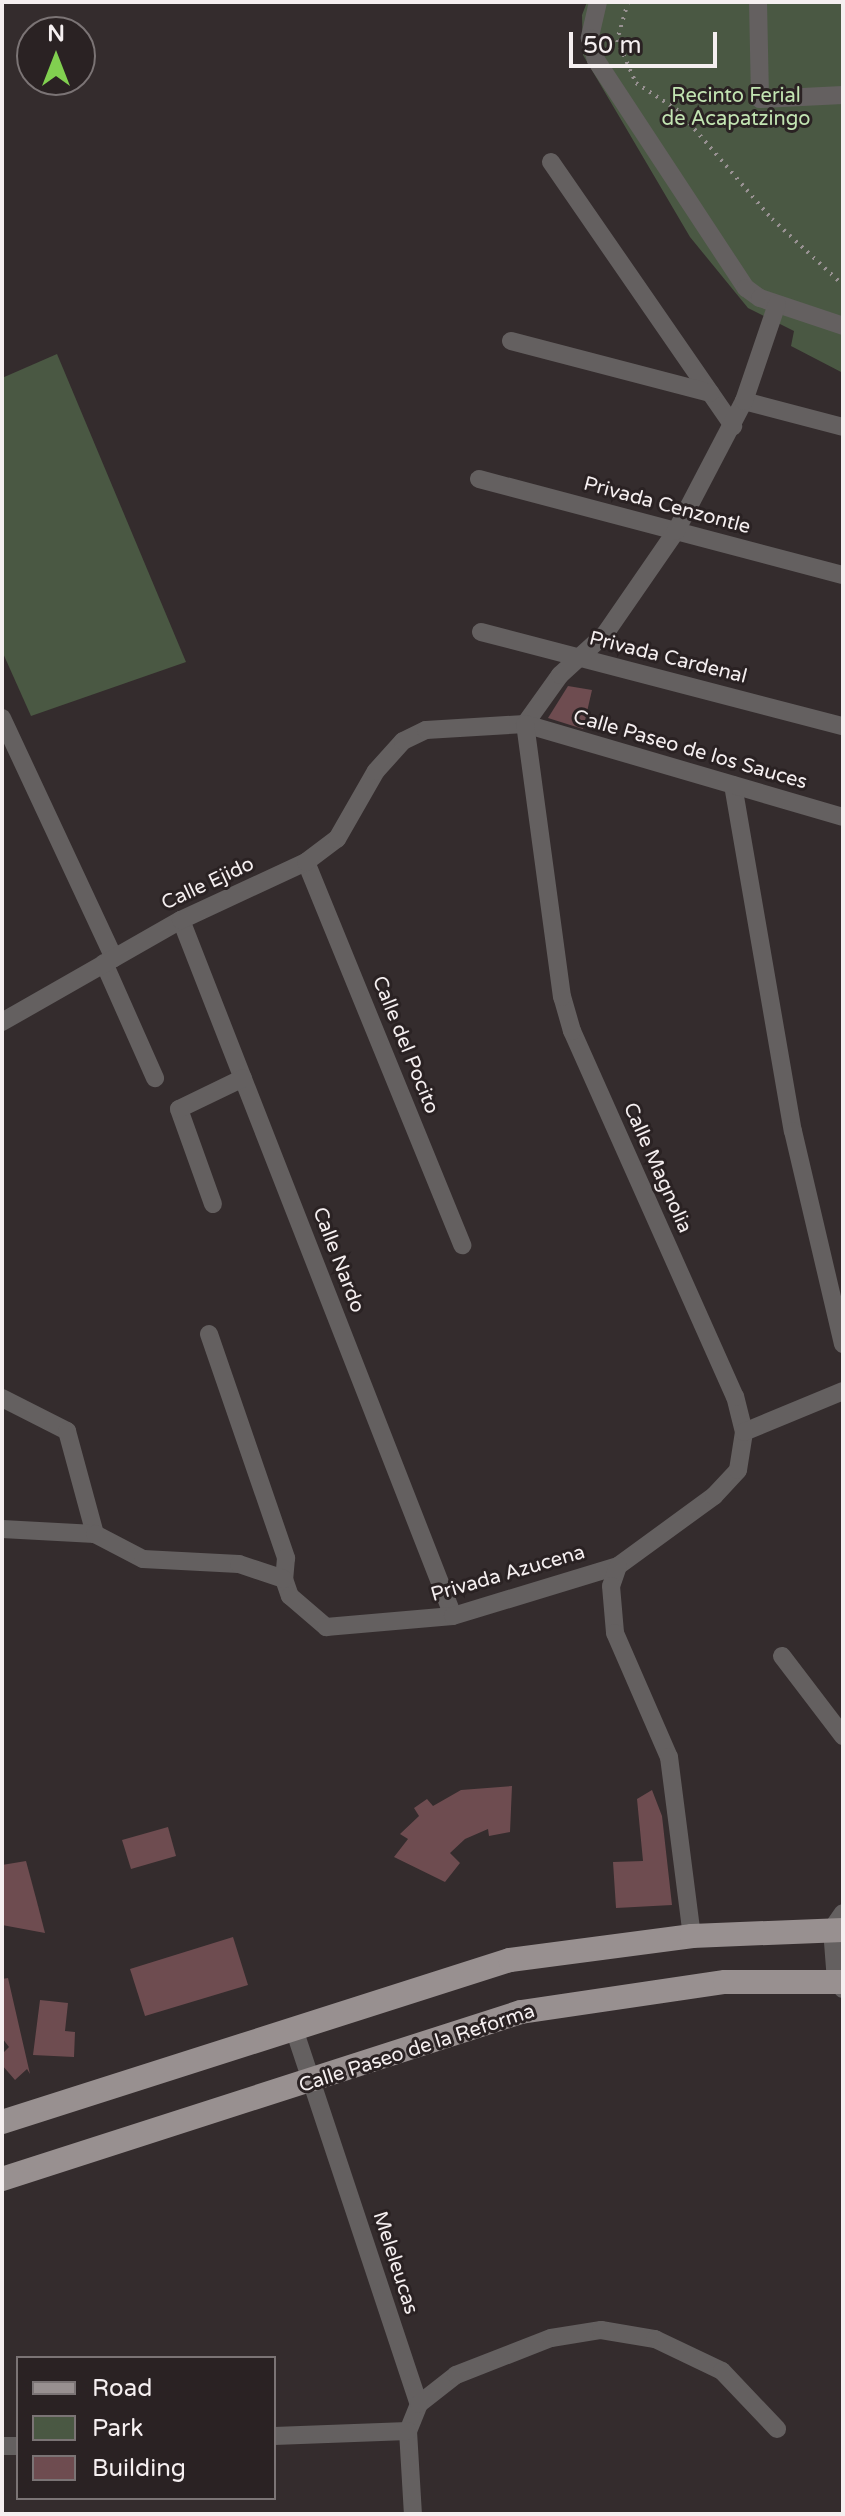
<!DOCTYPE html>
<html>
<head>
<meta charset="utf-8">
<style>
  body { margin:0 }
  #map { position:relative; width:845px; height:2516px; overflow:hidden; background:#342c2d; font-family:"Varela Round",sans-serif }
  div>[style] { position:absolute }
  .green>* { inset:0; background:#4a5843 }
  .building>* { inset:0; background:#6e4c50 }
  .path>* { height:4px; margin-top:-2px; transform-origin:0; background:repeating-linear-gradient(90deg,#999293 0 2px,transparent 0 8px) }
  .minor>* { height:18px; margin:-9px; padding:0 9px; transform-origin:9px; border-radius:9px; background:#646060 }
  .major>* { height:24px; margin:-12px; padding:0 12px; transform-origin:12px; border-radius:12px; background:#989090 }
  span { translate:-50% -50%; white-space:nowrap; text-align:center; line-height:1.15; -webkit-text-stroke:6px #2a2223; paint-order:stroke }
  .park-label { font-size:20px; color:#c2e4b2 }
  .street-label { font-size:20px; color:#f5eff0 }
  .frame { position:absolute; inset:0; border:4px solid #f5eff0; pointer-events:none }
  .legend { position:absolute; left:16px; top:2356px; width:260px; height:144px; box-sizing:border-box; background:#2a2223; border:2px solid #7b7475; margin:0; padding:10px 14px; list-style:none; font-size:24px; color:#f5eff0 }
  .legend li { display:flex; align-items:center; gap:16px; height:40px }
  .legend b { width:40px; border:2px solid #7b7475 }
  .north { position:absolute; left:16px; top:16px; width:80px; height:80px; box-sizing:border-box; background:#2a2223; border:2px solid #7b7475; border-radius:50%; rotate:0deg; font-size:22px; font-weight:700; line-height:32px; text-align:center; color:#f5eff0 }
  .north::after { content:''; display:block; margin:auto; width:28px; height:36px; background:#81d050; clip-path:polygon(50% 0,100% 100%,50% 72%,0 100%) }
  .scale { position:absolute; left:569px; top:32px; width:148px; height:36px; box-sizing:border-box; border:4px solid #f5eff0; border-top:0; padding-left:10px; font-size:24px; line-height:28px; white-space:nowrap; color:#f5eff0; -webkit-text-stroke:6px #2a2223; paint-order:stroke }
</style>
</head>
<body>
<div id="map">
  <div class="green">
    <div style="clip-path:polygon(587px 2px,843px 2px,843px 373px,791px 346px,794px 331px,748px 308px,690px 237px,583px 55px,582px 15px)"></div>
    <div style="clip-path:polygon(57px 354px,186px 662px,31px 716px,2px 651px,2px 378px)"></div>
  </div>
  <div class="building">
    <div style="clip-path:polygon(568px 686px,592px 690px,583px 729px,548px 718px)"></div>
    <div style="clip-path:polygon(512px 1786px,510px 1832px,489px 1836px,488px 1829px,465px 1839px,450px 1853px,460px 1863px,445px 1882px,394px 1857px,408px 1839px,400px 1834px,419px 1816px,414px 1808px,427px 1799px,433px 1806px,461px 1790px)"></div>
    <div style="clip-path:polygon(652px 1790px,662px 1816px,672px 1905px,616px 1908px,613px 1862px,643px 1861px,637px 1799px)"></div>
    <div style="clip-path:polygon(168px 1827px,176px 1856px,131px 1869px,122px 1840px)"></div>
    <div style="clip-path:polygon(26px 1861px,37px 1902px,45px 1933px,2px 1925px,2px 1865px)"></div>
    <div style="clip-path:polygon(233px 1937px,248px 1985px,145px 2016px,130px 1969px)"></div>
    <div style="clip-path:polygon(8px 1978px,30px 2074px,27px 2069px,15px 2080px,2px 2065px,2px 2054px,9px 2047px,2px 2038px,2px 1979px)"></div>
    <div style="clip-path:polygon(40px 2000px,68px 2003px,65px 2031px,75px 2032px,74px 2057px,33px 2055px)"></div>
  </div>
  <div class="path">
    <div style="left:628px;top:2px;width:40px;rotate:106deg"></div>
    <div style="left:617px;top:40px;width:47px;rotate:66.2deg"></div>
    <div style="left:636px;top:83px;width:51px;rotate:33.1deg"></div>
    <div style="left:679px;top:111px;width:143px;rotate:49.3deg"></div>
    <div style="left:772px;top:219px;width:97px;rotate:42.9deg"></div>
  </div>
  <div class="minor">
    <div style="left:598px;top:2px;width:37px;rotate:103deg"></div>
    <div style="left:590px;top:38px;width:23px;rotate:75deg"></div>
    <div style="left:596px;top:60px;width:273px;rotate:56.7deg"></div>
    <div style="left:746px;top:288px;width:17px;rotate:36deg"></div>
    <div style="left:760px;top:298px;width:88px;rotate:18.6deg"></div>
    <div style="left:758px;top:2px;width:97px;rotate:88.8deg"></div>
    <div style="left:760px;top:99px;width:83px;rotate:-2.8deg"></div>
    <div style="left:551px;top:162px;width:321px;rotate:55.4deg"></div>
    <div style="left:511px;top:341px;width:206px;rotate:14.6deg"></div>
    <div style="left:744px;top:401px;width:102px;rotate:14.7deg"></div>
    <div style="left:479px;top:479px;width:376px;rotate:14.8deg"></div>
    <div style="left:481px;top:632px;width:374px;rotate:14.6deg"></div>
    <div style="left:2px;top:718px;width:265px;rotate:65deg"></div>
    <div style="left:525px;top:724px;width:60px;rotate:-54.5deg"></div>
    <div style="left:560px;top:675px;width:61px;rotate:-42.3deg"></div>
    <div style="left:605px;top:634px;width:125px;rotate:-55.4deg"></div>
    <div style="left:676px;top:531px;width:147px;rotate:-62.4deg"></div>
    <div style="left:744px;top:401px;width:102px;rotate:-71.2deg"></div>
    <div style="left:733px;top:785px;width:351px;rotate:80.2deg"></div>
    <div style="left:793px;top:1131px;width:219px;rotate:76.8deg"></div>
    <div style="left:306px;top:862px;width:414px;rotate:67.8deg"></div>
    <div style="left:181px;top:920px;width:747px;rotate:68.65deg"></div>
    <div style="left:104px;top:963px;width:126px;rotate:66.1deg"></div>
    <div style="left:2px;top:1022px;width:206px;rotate:-29.7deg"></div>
    <div style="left:181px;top:920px;width:138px;rotate:-24.9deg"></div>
    <div style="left:306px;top:862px;width:39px;rotate:-37deg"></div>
    <div style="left:337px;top:839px;width:78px;rotate:-60.2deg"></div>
    <div style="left:376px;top:771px;width:40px;rotate:-48deg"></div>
    <div style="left:403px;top:741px;width:25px;rotate:-26deg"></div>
    <div style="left:426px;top:730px;width:99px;rotate:-3.5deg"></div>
    <div style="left:525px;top:724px;width:331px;rotate:16.3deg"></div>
    <div style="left:213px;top:1204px;width:101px;rotate:-109.7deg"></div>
    <div style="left:179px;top:1109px;width:71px;rotate:-25.8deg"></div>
    <div style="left:209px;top:1334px;width:237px;rotate:71deg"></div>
    <div style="left:286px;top:1558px;width:21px;rotate:95deg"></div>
    <div style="left:284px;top:1579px;width:18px;rotate:71deg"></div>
    <div style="left:290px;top:1596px;width:48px;rotate:40.7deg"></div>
    <div style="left:326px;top:1627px;width:127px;rotate:-5deg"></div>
    <div style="left:453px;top:1616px;width:172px;rotate:-16.9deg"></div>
    <div style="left:618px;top:1566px;width:119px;rotate:-36.1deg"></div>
    <div style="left:714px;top:1496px;width:35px;rotate:-47deg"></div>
    <div style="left:738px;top:1470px;width:38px;rotate:-81deg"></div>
    <div style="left:744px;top:1432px;width:36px;rotate:-104deg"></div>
    <div style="left:735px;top:1397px;width:401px;rotate:-114deg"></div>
    <div style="left:572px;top:1031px;width:35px;rotate:-106deg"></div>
    <div style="left:562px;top:997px;width:275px;rotate:-97.7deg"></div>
    <div style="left:2px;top:1398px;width:73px;rotate:26.9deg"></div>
    <div style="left:67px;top:1431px;width:107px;rotate:74.8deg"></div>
    <div style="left:744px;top:1432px;width:107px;rotate:-22.5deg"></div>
    <div style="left:2px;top:1529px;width:93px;rotate:3.1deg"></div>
    <div style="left:95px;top:1534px;width:54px;rotate:27.5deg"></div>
    <div style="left:143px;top:1559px;width:96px;rotate:3deg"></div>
    <div style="left:239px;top:1564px;width:47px;rotate:18.4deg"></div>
    <div style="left:618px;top:1566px;width:21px;rotate:109deg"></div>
    <div style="left:611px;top:1586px;width:47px;rotate:85.1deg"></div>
    <div style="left:615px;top:1633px;width:135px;rotate:66.5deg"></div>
    <div style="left:669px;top:1757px;width:180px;rotate:82.7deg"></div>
    <div style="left:782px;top:1656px;width:101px;rotate:52.7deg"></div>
    <div style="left:843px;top:1913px;width:19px;rotate:125deg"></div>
    <div style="left:832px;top:1929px;width:52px;rotate:85.6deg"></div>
    <div style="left:836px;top:1981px;width:11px;rotate:49deg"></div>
    <div style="left:294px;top:2029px;width:395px;rotate:71.6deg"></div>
    <div style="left:419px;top:2404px;width:29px;rotate:112deg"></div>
    <div style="left:408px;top:2431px;width:83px;rotate:86.6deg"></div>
    <div style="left:419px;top:2404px;width:47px;rotate:-38.1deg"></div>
    <div style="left:456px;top:2375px;width:102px;rotate:-21.3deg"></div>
    <div style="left:551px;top:2338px;width:51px;rotate:-9.1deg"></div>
    <div style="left:601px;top:2330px;width:55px;rotate:9.5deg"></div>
    <div style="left:655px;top:2339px;width:74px;rotate:25.5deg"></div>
    <div style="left:722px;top:2371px;width:80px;rotate:46.5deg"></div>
    <div style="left:274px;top:2436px;width:134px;rotate:-2.1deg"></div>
    <div style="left:2px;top:2446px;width:16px"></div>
  </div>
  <div class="major">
    <div style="left:2px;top:2122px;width:533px;rotate:-17.69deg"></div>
    <div style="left:510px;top:1960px;width:184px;rotate:-7.5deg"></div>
    <div style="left:692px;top:1936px;width:151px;rotate:-2.3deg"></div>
    <div style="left:2px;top:2179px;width:545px;rotate:-17.84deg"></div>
    <div style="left:521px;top:2012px;width:206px;rotate:-8.4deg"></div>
    <div style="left:725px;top:1982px;width:118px"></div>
  </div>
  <div class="park-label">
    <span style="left:736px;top:108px">Recinto Ferial<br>de Acapatzingo</span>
  </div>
  <div class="street-label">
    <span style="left:667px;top:506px;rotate:15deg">Privada Cenzontle</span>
    <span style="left:668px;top:658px;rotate:14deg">Privada Cardenal</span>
    <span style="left:690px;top:750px;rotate:16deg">Calle Paseo de los Sauces</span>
    <span style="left:208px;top:884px;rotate:-25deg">Calle Ejido</span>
    <span style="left:405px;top:1045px;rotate:68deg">Calle del Pocito</span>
    <span style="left:657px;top:1168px;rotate:66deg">Calle Magnolia</span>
    <span style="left:338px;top:1260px;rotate:69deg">Calle Nardo</span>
    <span style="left:508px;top:1574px;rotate:-16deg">Privada Azucena</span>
    <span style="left:417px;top:2049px;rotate:-18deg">Calle Paseo de la Reforma</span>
    <span style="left:395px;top:2263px;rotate:72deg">Meleleucas</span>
  </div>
  <div class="frame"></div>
  <ul class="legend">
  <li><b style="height:10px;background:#989090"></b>Road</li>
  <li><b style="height:22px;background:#4a5843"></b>Park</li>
  <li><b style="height:22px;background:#6e4c50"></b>Building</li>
  </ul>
  <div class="north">N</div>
  <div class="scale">50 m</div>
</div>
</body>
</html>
